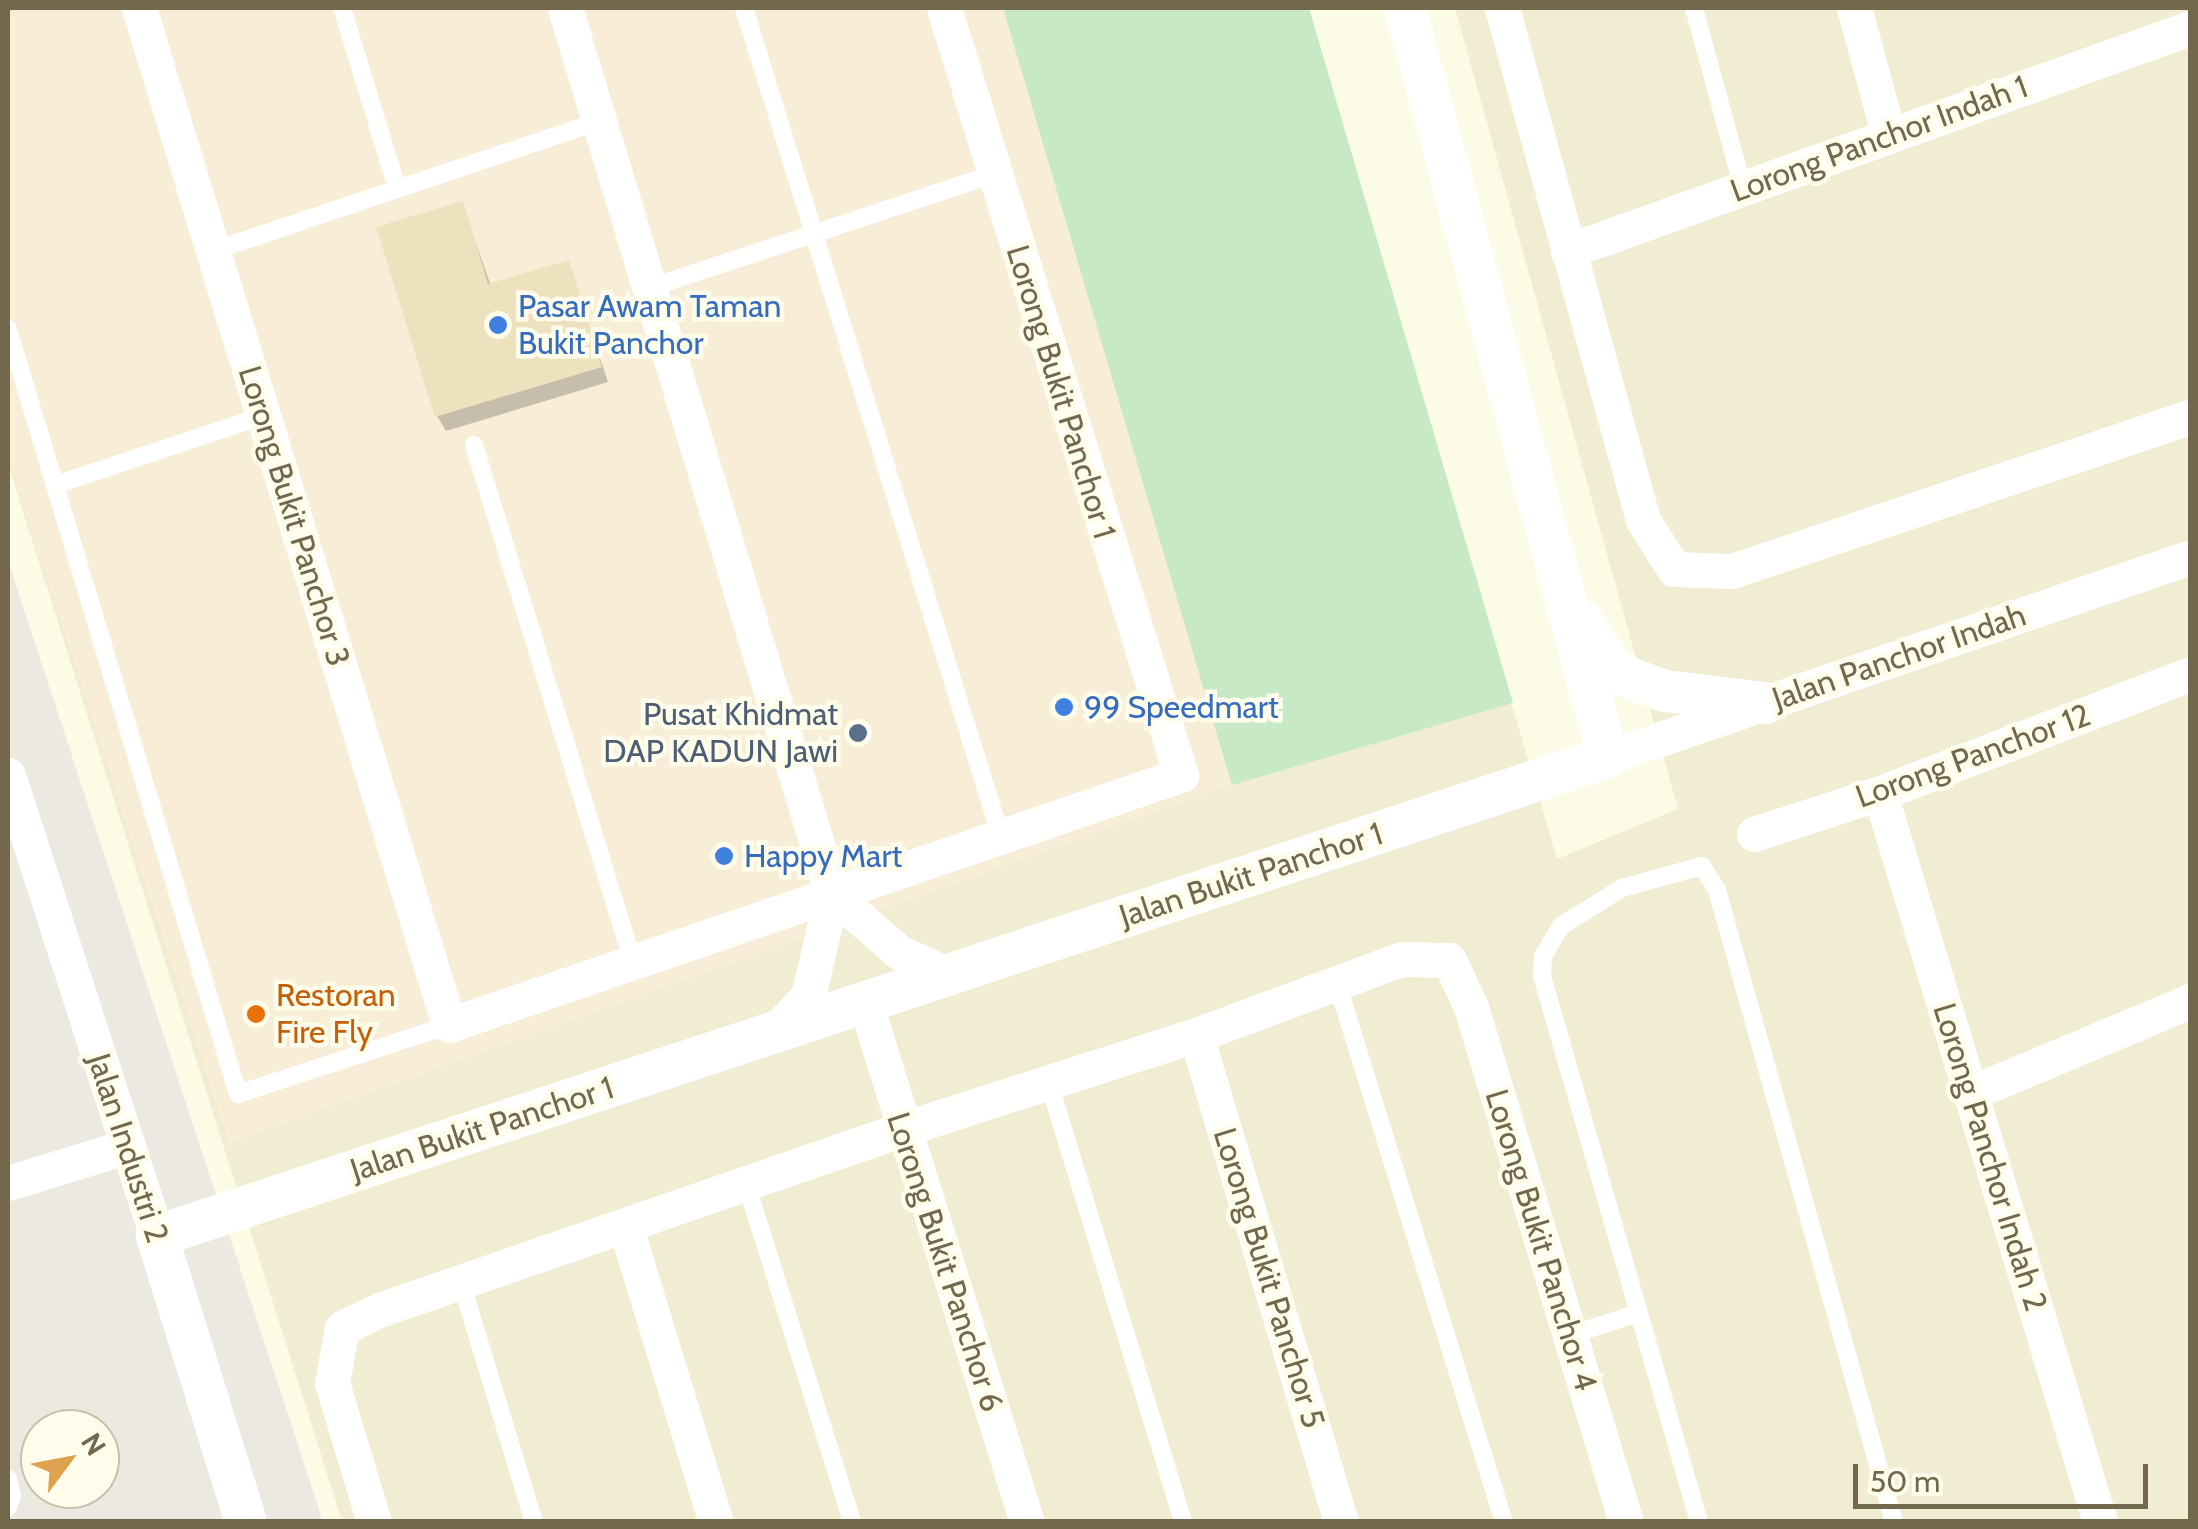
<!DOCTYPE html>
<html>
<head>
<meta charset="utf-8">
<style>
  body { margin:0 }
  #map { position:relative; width:2198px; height:1529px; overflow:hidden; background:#fcfbe6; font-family:Cabin,sans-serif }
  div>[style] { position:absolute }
  .residential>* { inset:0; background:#f0edd2 }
  .commercial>* { inset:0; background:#f8edd7 }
  .industrial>* { inset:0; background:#eceae0 }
  .green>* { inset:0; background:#c7e9c5 }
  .shadow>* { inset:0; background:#0003 }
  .building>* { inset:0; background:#eee1bd }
  .service>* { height:18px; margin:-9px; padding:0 9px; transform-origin:9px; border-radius:9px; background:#fff }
  .minor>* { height:35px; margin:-17.5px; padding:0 17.5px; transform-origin:17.5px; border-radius:17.5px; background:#fff }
  .tertiary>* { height:42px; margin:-21px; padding:0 21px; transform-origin:21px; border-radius:21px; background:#fff }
  .dots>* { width:28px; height:28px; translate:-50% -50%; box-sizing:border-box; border:5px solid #fefdec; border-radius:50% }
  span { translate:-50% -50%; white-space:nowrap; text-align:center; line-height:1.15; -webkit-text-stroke:9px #fefdec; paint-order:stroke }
  .street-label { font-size:32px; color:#74684c }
  .shop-label { font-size:32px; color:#366cbe }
  .left { translate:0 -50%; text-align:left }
  .service-label { font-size:32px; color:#4e5e75 }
  .right { translate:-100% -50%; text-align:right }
  .food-label { font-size:32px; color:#c56008 }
  .frame { position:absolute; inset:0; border:10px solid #74684c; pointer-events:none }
  .north { position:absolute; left:20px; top:1409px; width:100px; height:100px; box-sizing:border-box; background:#fefdec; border:2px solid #c7c1ac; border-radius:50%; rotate:58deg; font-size:28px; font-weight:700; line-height:40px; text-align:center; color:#74684c }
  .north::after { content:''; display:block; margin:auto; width:35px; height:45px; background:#e1a250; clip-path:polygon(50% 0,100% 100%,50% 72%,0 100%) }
  .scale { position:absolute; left:1853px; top:1464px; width:295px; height:45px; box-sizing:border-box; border:5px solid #74684c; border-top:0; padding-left:12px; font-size:30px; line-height:35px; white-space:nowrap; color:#74684c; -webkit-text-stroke:8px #fefdec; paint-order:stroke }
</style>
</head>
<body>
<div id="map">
  <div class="residential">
    <div style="clip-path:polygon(8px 8px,1308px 8px,1557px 859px,1678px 809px,1455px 8px,2190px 8px,2190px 1521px,342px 1521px,8px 464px)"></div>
  </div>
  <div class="commercial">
    <div style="clip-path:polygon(8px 8px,1003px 8px,1232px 785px,229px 1143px,8px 459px)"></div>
  </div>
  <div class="industrial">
    <div style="clip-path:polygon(evenodd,8px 561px,323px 1521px,8px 1521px,8px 561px,40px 1429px,100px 1429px,100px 1489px,40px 1489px,40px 1429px)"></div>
  </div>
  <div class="green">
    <div style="clip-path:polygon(1003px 8px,1309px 8px,1513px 703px,1232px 785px)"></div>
  </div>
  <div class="shadow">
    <div style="clip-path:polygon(462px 204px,491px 286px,568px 263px,608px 382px,446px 431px,437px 416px)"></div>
  </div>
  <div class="building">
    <div style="clip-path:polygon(463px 201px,488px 284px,569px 260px,602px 367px,435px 417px,376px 227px)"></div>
  </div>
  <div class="service">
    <div style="left:342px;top:8px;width:188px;rotate:73deg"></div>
    <div style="left:744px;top:8px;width:868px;rotate:72.78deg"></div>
    <div style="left:1694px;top:8px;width:187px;rotate:74.8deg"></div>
    <div style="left:213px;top:251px;width:407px;rotate:-18.6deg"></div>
    <div style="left:649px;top:288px;width:362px;rotate:-18.3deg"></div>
    <div style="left:8px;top:329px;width:799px;rotate:73.27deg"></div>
    <div style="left:238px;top:1094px;width:222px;rotate:-18.1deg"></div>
    <div style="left:474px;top:445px;width:541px;rotate:72.91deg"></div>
    <div style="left:55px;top:485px;width:219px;rotate:-18.4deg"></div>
    <div style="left:1337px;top:983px;width:564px;rotate:72.79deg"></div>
    <div style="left:1049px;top:1083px;width:459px;rotate:73deg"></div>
    <div style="left:746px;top:1183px;width:355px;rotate:72.6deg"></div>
    <div style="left:461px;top:1282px;width:251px;rotate:73.1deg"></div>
    <div style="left:1570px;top:1335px;width:69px;rotate:-17.7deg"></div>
    <div style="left:8px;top:1479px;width:17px;rotate:77deg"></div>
    <div style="left:12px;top:1496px;width:12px;rotate:110deg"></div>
    <div style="left:1699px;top:1522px;width:568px;rotate:-106.04deg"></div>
    <div style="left:1542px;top:976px;width:20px;rotate:-87deg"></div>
    <div style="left:1543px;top:956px;width:35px;rotate:-59deg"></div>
    <div style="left:1561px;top:926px;width:72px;rotate:-31.9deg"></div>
    <div style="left:1622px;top:888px;width:83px;rotate:-15.4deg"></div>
    <div style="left:1702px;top:866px;width:28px;rotate:58deg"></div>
    <div style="left:1717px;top:890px;width:656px;rotate:74.35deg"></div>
  </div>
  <div class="minor">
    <div style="left:139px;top:8px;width:1063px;rotate:73.05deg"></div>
    <div style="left:449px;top:1025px;width:774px;rotate:-18.86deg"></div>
    <div style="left:1181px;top:775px;width:803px;rotate:-107.17deg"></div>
    <div style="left:565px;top:8px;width:925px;rotate:73.23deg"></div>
    <div style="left:832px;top:894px;width:105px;rotate:103.2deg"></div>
    <div style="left:808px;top:996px;width:51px;rotate:133.4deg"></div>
    <div style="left:1502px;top:8px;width:531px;rotate:74.6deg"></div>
    <div style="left:1643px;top:520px;width:58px;rotate:57.7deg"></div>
    <div style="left:1674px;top:569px;width:58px;rotate:2deg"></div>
    <div style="left:1732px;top:571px;width:483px;rotate:-18.6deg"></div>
    <div style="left:1854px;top:8px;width:133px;rotate:74.7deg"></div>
    <div style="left:1568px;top:251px;width:661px;rotate:-19.72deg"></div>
    <div style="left:1608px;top:757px;width:615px;rotate:-18.96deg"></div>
    <div style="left:8px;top:775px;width:484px;rotate:72.1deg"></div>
    <div style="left:1880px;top:793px;width:761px;rotate:73.21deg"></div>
    <div style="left:1754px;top:834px;width:133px;rotate:-18deg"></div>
    <div style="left:1880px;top:793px;width:332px;rotate:-21deg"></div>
    <div style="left:832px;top:894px;width:89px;rotate:40.9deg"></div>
    <div style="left:899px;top:952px;width:55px;rotate:24.7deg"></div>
    <div style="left:865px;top:1002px;width:545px;rotate:72.7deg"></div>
    <div style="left:1196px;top:1035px;width:508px;rotate:73.42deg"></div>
    <div style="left:1971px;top:1093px;width:238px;rotate:-22.8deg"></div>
    <div style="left:8px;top:1183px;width:126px;rotate:-17.1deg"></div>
    <div style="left:625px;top:1225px;width:311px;rotate:73deg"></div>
    <div style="left:374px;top:1522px;width:145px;rotate:-106.8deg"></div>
    <div style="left:332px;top:1383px;width:56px;rotate:-79.7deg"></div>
    <div style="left:342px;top:1328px;width:41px;rotate:-25.9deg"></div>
    <div style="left:379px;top:1310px;width:554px;rotate:-19.06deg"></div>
    <div style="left:903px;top:1129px;width:308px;rotate:-17.8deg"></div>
    <div style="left:1196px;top:1035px;width:220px;rotate:-20.3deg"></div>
    <div style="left:1402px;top:959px;width:47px;rotate:1.2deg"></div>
    <div style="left:1449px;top:960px;width:52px;rotate:64.9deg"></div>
    <div style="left:1471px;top:1007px;width:538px;rotate:73.25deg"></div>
  </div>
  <div class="tertiary">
    <div style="left:1583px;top:621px;width:52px;rotate:58.5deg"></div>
    <div style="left:1610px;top:665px;width:23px;rotate:34deg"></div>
    <div style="left:1629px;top:678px;width:38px;rotate:20deg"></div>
    <div style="left:1665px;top:691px;width:102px;rotate:6.8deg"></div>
    <div style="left:246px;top:1522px;width:300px;rotate:-107.3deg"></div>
    <div style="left:157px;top:1236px;width:1528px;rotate:-18.27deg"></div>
    <div style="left:1608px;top:757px;width:776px;rotate:-105.16deg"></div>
  </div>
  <div class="dots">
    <div style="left:498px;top:325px;background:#3f7fe0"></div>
    <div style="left:1064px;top:707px;background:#3f7fe0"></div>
    <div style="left:858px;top:733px;background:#5c6f8a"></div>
    <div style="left:724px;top:856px;background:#3f7fe0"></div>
    <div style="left:256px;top:1014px;background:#e8710a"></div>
  </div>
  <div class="street-label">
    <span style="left:1879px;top:139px;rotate:-20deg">Lorong Panchor Indah 1</span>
    <span style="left:1061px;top:392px;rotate:73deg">Lorong Bukit Panchor 1</span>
    <span style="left:294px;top:516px;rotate:73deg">Lorong Bukit Panchor 3</span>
    <span style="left:1899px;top:657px;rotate:-19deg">Jalan Panchor Indah</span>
    <span style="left:1973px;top:756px;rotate:-20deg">Lorong Panchor 12</span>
    <span style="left:1251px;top:875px;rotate:-18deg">Jalan Bukit Panchor 1</span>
    <span style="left:482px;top:1129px;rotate:-18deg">Jalan Bukit Panchor 1</span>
    <span style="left:128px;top:1148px;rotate:72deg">Jalan Industri 2</span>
    <span style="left:1990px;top:1157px;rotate:73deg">Lorong Panchor Indah 2</span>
    <span style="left:1541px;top:1240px;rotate:73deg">Lorong Bukit Panchor 4</span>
    <span style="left:945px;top:1262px;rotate:72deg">Lorong Bukit Panchor 6</span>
    <span style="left:1269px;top:1278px;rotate:73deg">Lorong Bukit Panchor 5</span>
  </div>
  <div class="shop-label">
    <span class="left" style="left:518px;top:325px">Pasar Awam Taman<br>Bukit Panchor</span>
    <span class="left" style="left:1084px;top:707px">99 Speedmart</span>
    <span class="left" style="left:744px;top:856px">Happy Mart</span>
  </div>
  <div class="service-label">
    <span class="right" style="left:838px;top:733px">Pusat Khidmat<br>DAP KADUN Jawi</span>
  </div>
  <div class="food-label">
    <span class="left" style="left:276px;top:1014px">Restoran<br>Fire Fly</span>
  </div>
  <div class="frame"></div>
  <div class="north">N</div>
  <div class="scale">50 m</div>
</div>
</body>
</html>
